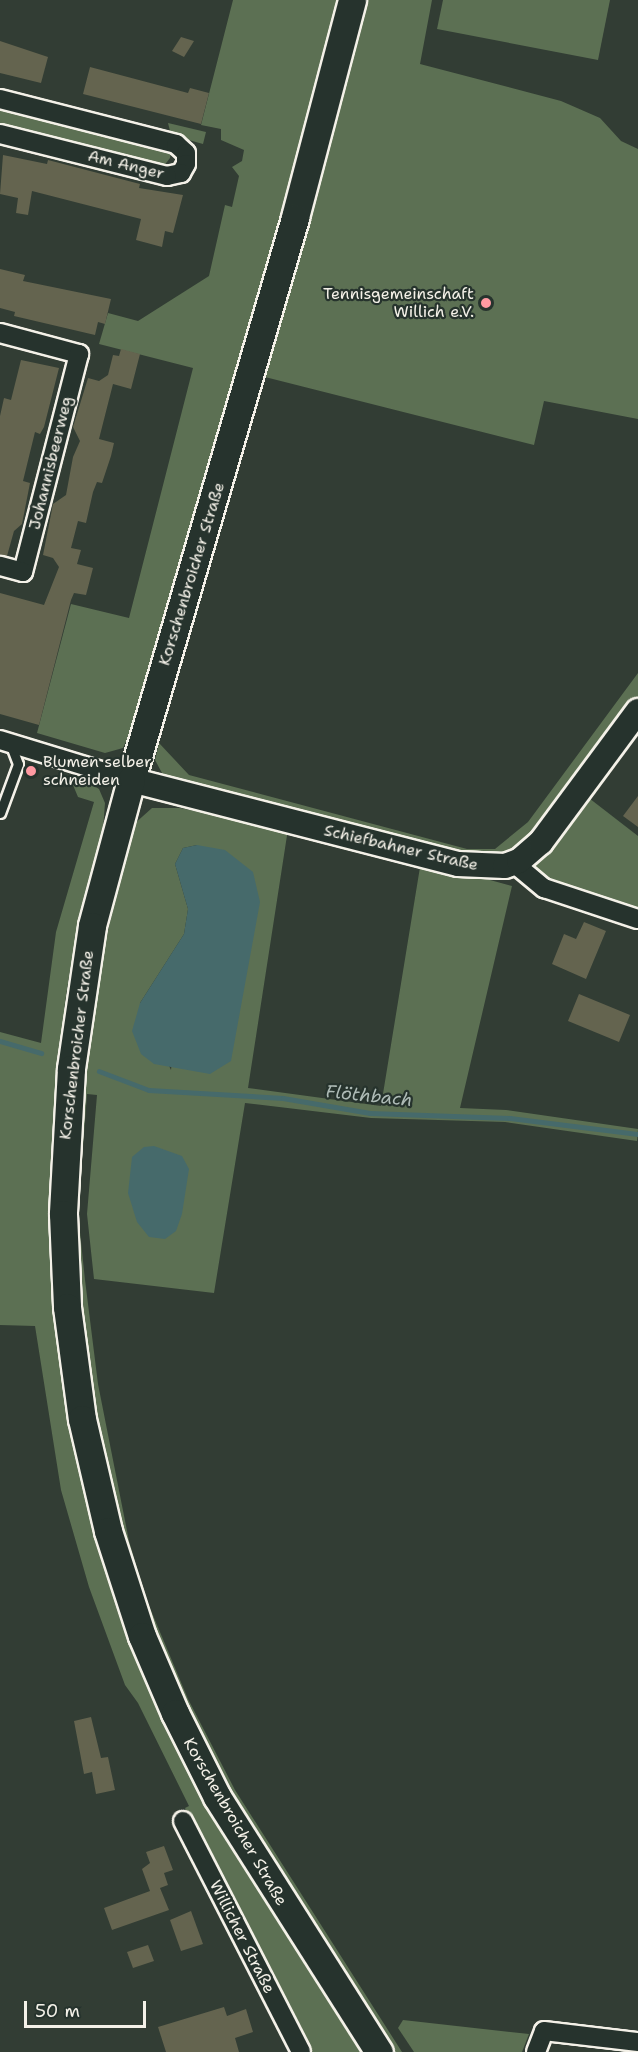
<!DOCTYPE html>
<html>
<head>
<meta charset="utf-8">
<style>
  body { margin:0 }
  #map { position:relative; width:638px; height:2052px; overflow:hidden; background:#323d34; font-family:"Shantell Sans",sans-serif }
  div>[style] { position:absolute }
  .green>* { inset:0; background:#5c7053 }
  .water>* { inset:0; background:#466a6b }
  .stream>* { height:4.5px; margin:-2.25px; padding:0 2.25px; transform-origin:2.25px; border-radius:2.25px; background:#466a6b }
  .building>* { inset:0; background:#64644f }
  .roads { filter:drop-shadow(2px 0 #f4f1e8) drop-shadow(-2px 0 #f4f1e8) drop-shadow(0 2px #f4f1e8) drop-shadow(0 -2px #f4f1e8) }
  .service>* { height:9px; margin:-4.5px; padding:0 4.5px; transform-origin:4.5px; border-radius:4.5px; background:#26332d }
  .minor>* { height:18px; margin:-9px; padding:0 9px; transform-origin:9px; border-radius:9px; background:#26332d }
  .tertiary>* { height:24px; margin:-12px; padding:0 12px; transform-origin:12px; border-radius:12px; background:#26332d }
  .secondary>* { height:27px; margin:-13.5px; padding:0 13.5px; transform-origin:13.5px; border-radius:13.5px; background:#26332d }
  .dots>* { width:16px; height:16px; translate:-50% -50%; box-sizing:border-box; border:3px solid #26332d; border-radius:50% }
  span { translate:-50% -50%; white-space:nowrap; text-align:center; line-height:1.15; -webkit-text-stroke:4.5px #26332d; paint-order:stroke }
  .street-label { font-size:16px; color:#f4f1e8 }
  .poi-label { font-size:16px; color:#f4f1e8 }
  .right { translate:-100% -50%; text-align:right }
  .left { translate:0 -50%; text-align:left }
  .water-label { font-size:18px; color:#aebbb6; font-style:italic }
  .scale { position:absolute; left:24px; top:2001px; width:122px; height:27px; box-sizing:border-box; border:3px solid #f4f1e8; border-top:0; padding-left:8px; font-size:18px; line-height:21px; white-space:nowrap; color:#f4f1e8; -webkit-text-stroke:4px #26332d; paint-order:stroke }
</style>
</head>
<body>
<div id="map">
  <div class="green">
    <div style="clip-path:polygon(233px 0,339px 0,300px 161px,186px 556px,129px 735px,123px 748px,105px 753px,37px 733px,71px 604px,129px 618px,193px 368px,99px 344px,108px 313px,138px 321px,209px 276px,225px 205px,232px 207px,239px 176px,232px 167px,242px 161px,244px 150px,221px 140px,221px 129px,201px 125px)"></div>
    <div style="clip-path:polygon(360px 0,432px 0,420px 64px,561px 101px,600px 118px,621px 141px,638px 149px,638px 419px,544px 401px,534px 445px,261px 376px)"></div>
    <div style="clip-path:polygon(443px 0,610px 0,598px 60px,437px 29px)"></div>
    <div style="clip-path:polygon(0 102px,171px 152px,170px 158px,163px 167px,0 126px)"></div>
    <div style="clip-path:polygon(168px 123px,206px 132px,203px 144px,171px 135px)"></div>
    <div style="clip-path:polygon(638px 673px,638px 699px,555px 811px,516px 852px,496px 859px,467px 859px,177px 781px,162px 773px,155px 760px,159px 743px,189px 775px,467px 849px,495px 849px,528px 822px)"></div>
    <div style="clip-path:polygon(78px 776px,99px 789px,105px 803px,103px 829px,74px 946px,65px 1002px,57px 1099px,51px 1263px,64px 1399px,121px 1611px,366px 2052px,312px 2052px,185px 1808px,189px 1806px,138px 1703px,125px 1685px,89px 1587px,61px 1490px,35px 1326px,0 1325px,0 1032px,41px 1043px,56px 932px,94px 802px,78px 797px,70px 778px)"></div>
    <div style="clip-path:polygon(585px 795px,638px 836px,638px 913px,548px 884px,535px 873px,534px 863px)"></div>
    <div style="clip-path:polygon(evenodd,152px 808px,180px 808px,288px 829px,248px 1088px,381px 1106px,421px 861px,512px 886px,460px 1108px,506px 1110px,638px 1129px,637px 1141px,505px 1122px,371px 1118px,245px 1103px,214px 1293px,94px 1279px,87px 1214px,97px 1095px,87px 1094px,78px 1213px,85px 1280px,98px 1384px,129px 1541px,147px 1601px,188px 1699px,235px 1790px,402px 2052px,388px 2052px,224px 1791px,164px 1669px,99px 1459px,68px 1211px,88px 1014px,133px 825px,152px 808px,197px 845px,171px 1070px,140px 1003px,184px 934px,188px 909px,175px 864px,183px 848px,197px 845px)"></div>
    <div style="clip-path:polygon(403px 2020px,529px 2034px,522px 2052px,414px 2052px,398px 2028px)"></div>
  </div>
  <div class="water">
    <div style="clip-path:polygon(197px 845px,225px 850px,253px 872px,260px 902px,231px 1061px,210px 1074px,154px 1064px,141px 1054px,132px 1031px,140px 1003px,184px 934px,188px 909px,175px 864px,183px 848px)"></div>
    <div style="clip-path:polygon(154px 1146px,182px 1156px,189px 1169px,182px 1214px,176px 1231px,165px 1239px,149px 1237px,137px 1222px,128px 1193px,132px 1157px,144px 1147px)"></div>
  </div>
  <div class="stream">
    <div style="left:0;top:1041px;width:43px;rotate:16.3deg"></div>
    <div style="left:99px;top:1071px;width:53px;rotate:20.8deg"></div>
    <div style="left:149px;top:1090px;width:134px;rotate:3.4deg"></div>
    <div style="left:283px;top:1098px;width:88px;rotate:9.8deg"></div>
    <div style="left:370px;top:1113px;width:140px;rotate:2deg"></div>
    <div style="left:510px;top:1118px;width:129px;rotate:7.1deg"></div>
  </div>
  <div class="building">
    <div style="clip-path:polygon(181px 37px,194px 41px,184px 57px,172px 51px)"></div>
    <div style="clip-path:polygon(0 41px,48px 57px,41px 83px,0 73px)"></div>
    <div style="clip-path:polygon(90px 67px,188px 93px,190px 88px,209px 93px,201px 124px,83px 94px)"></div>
    <div style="clip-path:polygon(3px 155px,47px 164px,48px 160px,140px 184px,139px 188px,183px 195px,173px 233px,165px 231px,162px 247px,136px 240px,141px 219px,32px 191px,28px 215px,16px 213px,18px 198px,0 194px)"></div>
    <div style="clip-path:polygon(0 269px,25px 275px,23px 281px,111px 299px,105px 324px,98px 322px,95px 335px,14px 316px,15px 312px,0 308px)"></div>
    <div style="clip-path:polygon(121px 349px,140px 354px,131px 389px,113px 384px,99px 439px,114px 443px,111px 456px,102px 483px,97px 482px,93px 492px,86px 523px,78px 521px,71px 548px,81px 550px,77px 564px,93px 568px,86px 595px,74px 593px,71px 600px,39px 725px,0 714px,0 593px,44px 605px,59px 567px,53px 558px,43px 555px,53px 504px,66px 495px,73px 457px,80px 441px,73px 427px,88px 378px,99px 381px,108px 375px,113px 355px,119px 356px)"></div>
    <div style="clip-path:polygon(21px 360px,59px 368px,44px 427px,40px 434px,35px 432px,23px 481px,30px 483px,22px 524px,14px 531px,7px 556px,0 555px,0 416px,4px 398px,11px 400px)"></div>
    <div style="clip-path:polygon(638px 796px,638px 827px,623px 816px)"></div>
    <div style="clip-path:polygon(584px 922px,606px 931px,586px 979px,552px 964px,564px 934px,576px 939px)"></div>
    <div style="clip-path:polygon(579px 994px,630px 1015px,619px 1042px,568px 1021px)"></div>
    <div style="clip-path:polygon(91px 1717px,101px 1758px,108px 1757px,115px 1790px,96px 1794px,92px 1772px,84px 1774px,74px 1721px)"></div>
    <div style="clip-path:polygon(164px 1846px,173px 1870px,164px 1873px,168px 1885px,160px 1888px,169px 1910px,112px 1930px,104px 1908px,150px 1891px,142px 1869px,150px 1863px,146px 1852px)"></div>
    <div style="clip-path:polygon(191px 1911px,203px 1944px,181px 1951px,170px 1920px)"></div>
    <div style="clip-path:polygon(148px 1945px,154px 1961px,133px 1968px,127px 1952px)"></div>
    <div style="clip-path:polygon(224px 2007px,227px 2016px,246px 2009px,253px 2032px,235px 2038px,239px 2052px,166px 2052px,158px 2027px)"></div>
  </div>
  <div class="roads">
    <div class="service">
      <div style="left:0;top:813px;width:52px;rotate:-69.8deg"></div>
      <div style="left:18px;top:764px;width:22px;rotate:-111deg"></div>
    </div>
    <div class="minor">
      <div style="left:0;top:99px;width:182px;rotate:14.3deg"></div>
      <div style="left:176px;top:144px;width:13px;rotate:42deg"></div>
      <div style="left:186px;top:153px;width:11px;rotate:90deg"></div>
      <div style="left:186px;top:164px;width:10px;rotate:119deg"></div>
      <div style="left:181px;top:173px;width:14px;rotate:168deg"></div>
      <div style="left:167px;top:176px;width:172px;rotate:-165.9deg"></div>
      <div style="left:0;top:333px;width:82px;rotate:14.9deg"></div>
      <div style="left:79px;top:354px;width:225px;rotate:104.4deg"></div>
      <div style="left:23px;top:572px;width:24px;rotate:-165deg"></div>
      <div style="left:0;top:740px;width:137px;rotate:17deg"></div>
      <div style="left:515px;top:864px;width:38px;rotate:40deg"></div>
      <div style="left:544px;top:888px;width:99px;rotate:18.3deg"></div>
      <div style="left:183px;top:1821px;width:259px;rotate:62.9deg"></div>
      <div style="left:536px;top:2052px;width:22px;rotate:-69deg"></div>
      <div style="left:544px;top:2031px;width:95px;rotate:6.7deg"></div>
    </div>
    <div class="tertiary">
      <div style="left:131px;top:780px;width:338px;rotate:14.4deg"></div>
      <div style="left:458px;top:864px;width:47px;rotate:2.4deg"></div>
      <div style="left:505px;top:866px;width:15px;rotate:-20deg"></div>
      <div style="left:519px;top:861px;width:29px;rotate:-41deg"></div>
      <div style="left:541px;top:842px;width:163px;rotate:-53.5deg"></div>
    </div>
    <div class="secondary">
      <div style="left:352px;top:0;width:225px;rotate:104.7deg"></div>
      <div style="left:295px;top:218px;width:585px;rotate:106.27deg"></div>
      <div style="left:131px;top:780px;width:151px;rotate:105deg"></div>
      <div style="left:92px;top:926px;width:145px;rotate:98.4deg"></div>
      <div style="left:71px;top:1069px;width:145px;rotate:93.2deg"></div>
      <div style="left:63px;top:1214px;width:93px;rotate:87.5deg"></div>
      <div style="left:67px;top:1307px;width:113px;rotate:82.4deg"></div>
      <div style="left:82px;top:1419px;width:115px;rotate:76.9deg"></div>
      <div style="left:108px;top:1531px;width:110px;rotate:72.1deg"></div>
      <div style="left:142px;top:1636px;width:84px;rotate:66.8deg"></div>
      <div style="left:175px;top:1713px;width:94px;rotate:63.4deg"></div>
      <div style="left:217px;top:1797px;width:302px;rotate:57.6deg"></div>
    </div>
  </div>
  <div class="dots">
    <div style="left:486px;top:303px;background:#ff9aa2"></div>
    <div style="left:31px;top:771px;background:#ff9aa2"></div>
  </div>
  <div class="street-label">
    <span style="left:126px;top:165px;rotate:14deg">Am Anger</span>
    <span style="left:51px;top:463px;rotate:-76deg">Johannisbeerweg</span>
    <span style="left:192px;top:574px;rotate:-73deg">Korschenbroicher Straße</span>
    <span style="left:401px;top:848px;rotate:13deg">Schiefbahner Straße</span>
    <span style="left:77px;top:1045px;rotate:-83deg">Korschenbroicher Straße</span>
    <span style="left:235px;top:1822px;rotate:60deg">Korschenbroicher Straße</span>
    <span style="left:242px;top:1937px;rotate:63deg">Willicher Straße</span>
  </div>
  <div class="poi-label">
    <span class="right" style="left:474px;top:303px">Tennisgemeinschaft<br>Willich e.V.</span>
    <span class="left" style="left:43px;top:771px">Blumen selber<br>schneiden</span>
  </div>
  <div class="water-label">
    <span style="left:369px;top:1096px;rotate:6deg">Flöthbach</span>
  </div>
  <div class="scale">50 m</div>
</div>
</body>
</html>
